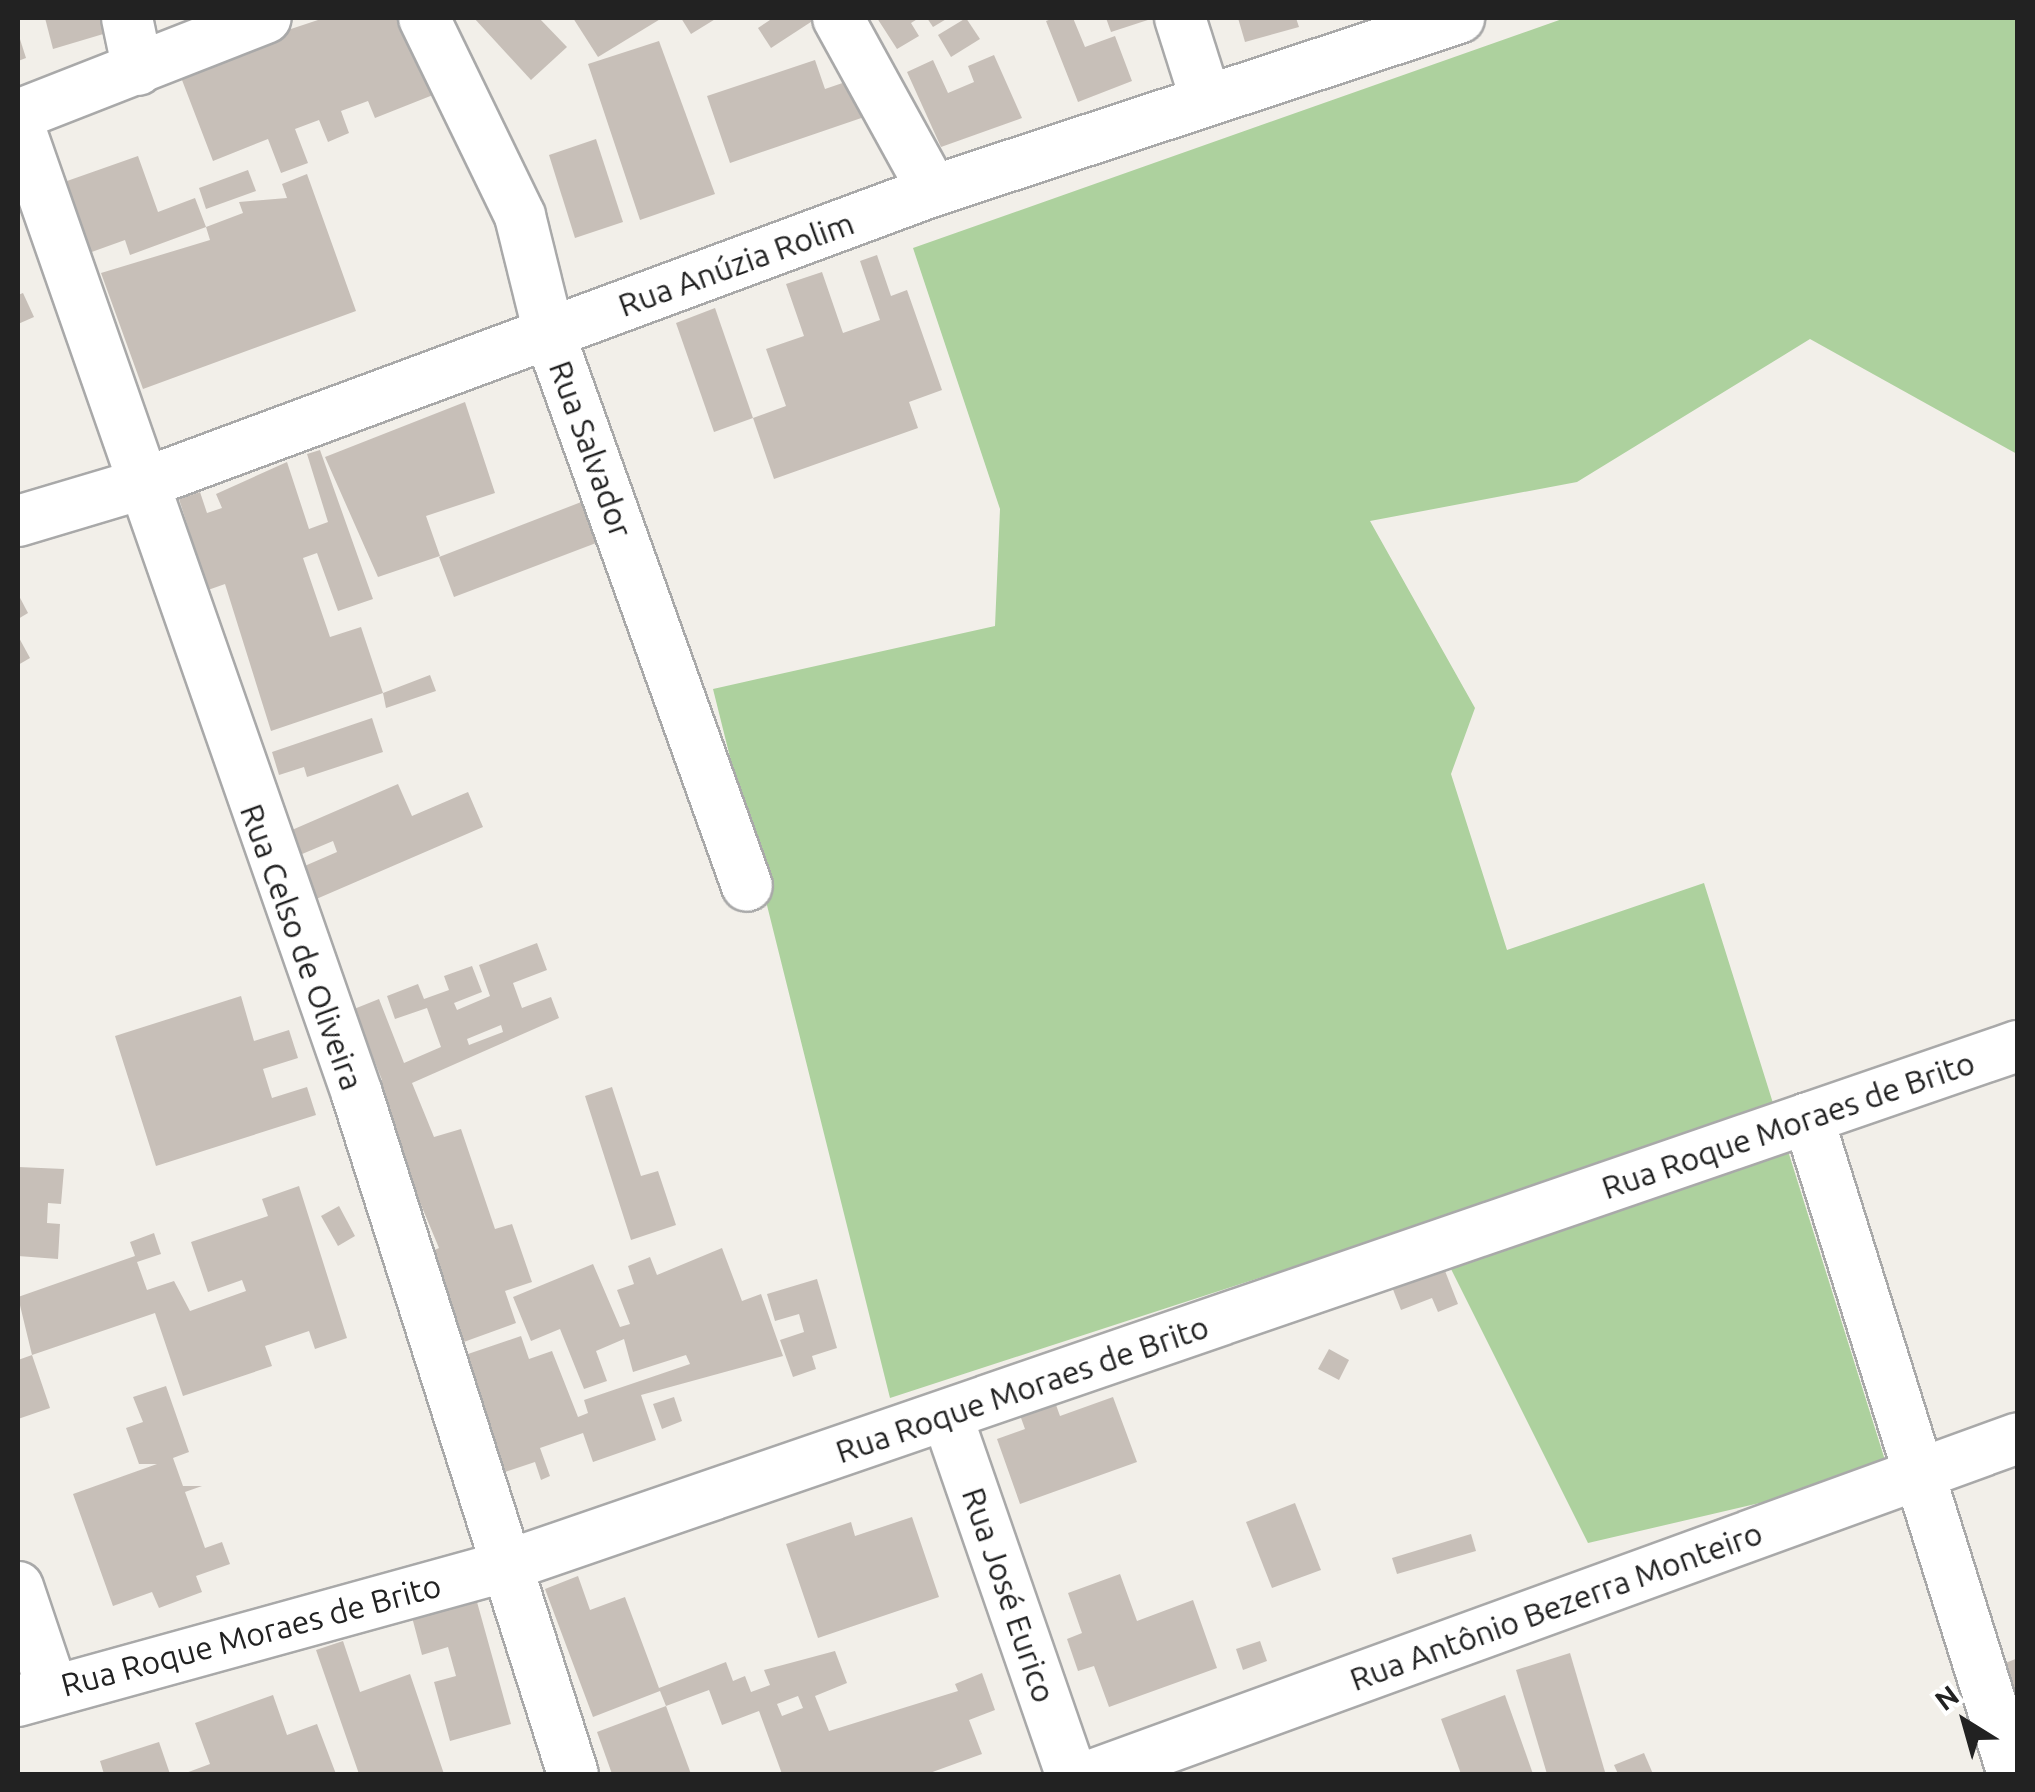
<!DOCTYPE html>
<html>
<head>
<meta charset="utf-8">
<style>
  body { margin:0 }
  #map { position:relative; width:2035px; height:1792px; overflow:hidden; background:#f2efe9; font-family:Ubuntu,sans-serif }
  div>[style] { position:absolute }
  .forest>* { inset:0; background:#add19e }
  .building>* { inset:0; background:#c7bfb8 }
  .roads { filter:drop-shadow(2px 0 #a9a9a9) drop-shadow(-2px 0 #a9a9a9) drop-shadow(0 2px #a9a9a9) drop-shadow(0 -2px #a9a9a9) }
  .minor>* { height:50px; margin:-25px; padding:0 25px; transform-origin:25px; border-radius:25px; background:#fff }
  span { translate:-50% -50%; white-space:nowrap; text-align:center; line-height:1.15; -webkit-text-stroke:8px #fff; paint-order:stroke }
  .street-label { font-size:32px; color:#222 }
  .frame { position:absolute; inset:0; border:20px solid #222; pointer-events:none }
  .north { position:absolute; left:1915px; top:1672px; width:100px; height:100px; -webkit-text-stroke:8px #fff; paint-order:stroke; rotate:323deg; font-size:28px; font-weight:700; line-height:40px; text-align:center; color:#222 }
  .north::after { content:''; display:block; margin:auto; width:35px; height:45px; background:#222; clip-path:polygon(50% 0,100% 100%,50% 72%,0 100%) }
</style>
</head>
<body>
<div id="map">
  <div class="forest">
    <div style="clip-path:polygon(1565px 18px,2017px 18px,2017px 454px,1810px 339px,1577px 482px,1370px 521px,1475px 708px,1451px 774px,1507px 950px,1704px 883px,1889px 1473px,1588px 1543px,1428px 1223px,890px 1398px,713px 689px,995px 626px,1000px 509px,913px 248px)"></div>
  </div>
  <div class="building">
    <div style="clip-path:polygon(45px 18px,106px 18px,110px 32px,53px 49px)"></div>
    <div style="clip-path:polygon(324px 18px,409px 18px,438px 93px,375px 118px,368px 101px,341px 111px,349px 133px,328px 142px,319px 120px,295px 129px,308px 163px,281px 173px,268px 139px,213px 161px,177px 67px)"></div>
    <div style="clip-path:polygon(474px 18px,539px 18px,567px 47px,531px 80px)"></div>
    <div style="clip-path:polygon(573px 18px,662px 18px,598px 57px)"></div>
    <div style="clip-path:polygon(681px 18px,717px 18px,691px 34px)"></div>
    <div style="clip-path:polygon(773px 18px,817px 18px,771px 48px,758px 28px)"></div>
    <div style="clip-path:polygon(877px 18px,919px 18px,911px 23px,919px 36px,897px 49px)"></div>
    <div style="clip-path:polygon(927px 18px,948px 18px,933px 27px)"></div>
    <div style="clip-path:polygon(966px 18px,980px 39px,951px 57px,938px 35px)"></div>
    <div style="clip-path:polygon(1054px 18px,1073px 18px,1085px 47px,1115px 36px,1132px 81px,1078px 102px,1046px 21px)"></div>
    <div style="clip-path:polygon(1106px 18px,1154px 18px,1111px 32px)"></div>
    <div style="clip-path:polygon(1238px 18px,1296px 18px,1299px 27px,1245px 42px)"></div>
    <div style="clip-path:polygon(18px 33px,26px 58px,18px 61px)"></div>
    <div style="clip-path:polygon(659px 41px,715px 194px,640px 220px,588px 64px)"></div>
    <div style="clip-path:polygon(994px 55px,1022px 118px,941px 147px,907px 72px,933px 60px,948px 93px,974px 82px,968px 66px)"></div>
    <div style="clip-path:polygon(815px 60px,825px 89px,860px 77px,873px 114px,730px 163px,707px 96px)"></div>
    <div style="clip-path:polygon(596px 139px,623px 222px,575px 238px,549px 155px)"></div>
    <div style="clip-path:polygon(138px 156px,158px 212px,195px 198px,206px 227px,130px 255px,125px 240px,75px 258px,50px 187px)"></div>
    <div style="clip-path:polygon(248px 170px,256px 191px,206px 209px,199px 188px)"></div>
    <div style="clip-path:polygon(307px 174px,356px 311px,143px 389px,101px 273px,210px 240px,206px 227px,243px 213px,239px 202px,287px 198px,282px 184px)"></div>
    <div style="clip-path:polygon(877px 255px,891px 296px,907px 290px,942px 390px,909px 402px,918px 428px,774px 479px,753px 418px,786px 406px,766px 349px,804px 336px,786px 284px,822px 272px,843px 333px,880px 320px,860px 261px)"></div>
    <div style="clip-path:polygon(23px 293px,34px 317px,18px 324px,18px 295px)"></div>
    <div style="clip-path:polygon(715px 308px,753px 418px,714px 432px,676px 323px)"></div>
    <div style="clip-path:polygon(465px 402px,495px 493px,426px 516px,440px 556px,378px 577px,325px 457px)"></div>
    <div style="clip-path:polygon(320px 450px,373px 599px,338px 611px,317px 553px,303px 558px,330px 637px,361px 627px,383px 693px,430px 675px,436px 691px,386px 708px,383px 693px,271px 731px,225px 584px,208px 590px,179px 499px,200px 492px,207px 513px,222px 508px,216px 494px,287px 462px,309px 529px,328px 522px,307px 454px)"></div>
    <div style="clip-path:polygon(589px 499px,604px 540px,454px 597px,439px 557px)"></div>
    <div style="clip-path:polygon(18px 594px,28px 613px,18px 619px)"></div>
    <div style="clip-path:polygon(18px 636px,30px 658px,18px 665px)"></div>
    <div style="clip-path:polygon(372px 718px,383px 752px,307px 777px,304px 767px,279px 775px,272px 752px)"></div>
    <div style="clip-path:polygon(398px 784px,412px 816px,468px 792px,483px 827px,314px 900px,300px 868px,337px 852px,333px 841px,295px 857px,285px 833px)"></div>
    <div style="clip-path:polygon(evenodd,537px 943px,547px 970px,513px 983px,522px 1008px,551px 997px,559px 1018px,412px 1083px,434px 1137px,461px 1129px,495px 1229px,512px 1224px,532px 1282px,505px 1291px,516px 1323px,461px 1343px,430px 1252px,439px 1248px,371px 1085px,382px 1080px,354px 1009px,379px 999px,404px 1063px,441px 1047px,427px 1008px,395px 1019px,387px 996px,418px 984px,424px 999px,449px 990px,444px 976px,472px 966px,482px 992px,454px 1003px,457px 1010px,490px 996px,479px 965px,537px 943px,501px 1025px,503px 1032px,469px 1045px,467px 1039px,501px 1025px)"></div>
    <div style="clip-path:polygon(241px 996px,254px 1041px,289px 1030px,298px 1058px,263px 1069px,272px 1098px,307px 1087px,316px 1115px,156px 1166px,115px 1036px)"></div>
    <div style="clip-path:polygon(612px 1087px,641px 1176px,658px 1171px,676px 1225px,631px 1240px,585px 1096px)"></div>
    <div style="clip-path:polygon(18px 1167px,64px 1169px,61px 1204px,48px 1203px,47px 1223px,60px 1224px,58px 1259px,18px 1256px)"></div>
    <div style="clip-path:polygon(299px 1186px,347px 1338px,315px 1349px,309px 1331px,265px 1346px,272px 1366px,183px 1396px,155px 1313px,32px 1355px,50px 1408px,18px 1419px,18px 1360px,32px 1355px,18px 1297px,135px 1256px,130px 1242px,154px 1233px,161px 1254px,137px 1262px,147px 1290px,174px 1281px,190px 1311px,246px 1291px,242px 1280px,208px 1292px,191px 1242px,268px 1216px,262px 1199px)"></div>
    <div style="clip-path:polygon(339px 1206px,355px 1236px,338px 1246px,321px 1216px)"></div>
    <div style="clip-path:polygon(722px 1248px,742px 1301px,761px 1294px,783px 1356px,641px 1395px,656px 1440px,593px 1462px,583px 1433px,540px 1448px,550px 1476px,541px 1480px,535px 1462px,505px 1472px,465px 1355px,521px 1336px,529px 1359px,552px 1351px,578px 1417px,588px 1413px,584px 1400px,690px 1364px,686px 1355px,633px 1372px,624px 1339px,596px 1351px,607px 1381px,584px 1389px,560px 1329px,531px 1341px,513px 1297px,593px 1264px,620px 1327px,630px 1324px,617px 1290px,634px 1284px,628px 1266px,650px 1257px,657px 1275px)"></div>
    <div style="clip-path:polygon(1438px 1253px,1458px 1304px,1438px 1312px,1432px 1298px,1401px 1310px,1387px 1274px)"></div>
    <div style="clip-path:polygon(817px 1279px,837px 1348px,812px 1356px,816px 1369px,793px 1377px,780px 1340px,804px 1332px,799px 1314px,775px 1321px,767px 1294px)"></div>
    <div style="clip-path:polygon(1329px 1349px,1349px 1360px,1339px 1380px,1318px 1369px)"></div>
    <div style="clip-path:polygon(166px 1386px,189px 1452px,173px 1458px,183px 1486px,202px 1486px,185px 1492px,205px 1548px,222px 1542px,230px 1564px,196px 1576px,202px 1592px,159px 1608px,152px 1592px,113px 1606px,73px 1494px,157px 1464px,139px 1464px,126px 1428px,143px 1422px,133px 1397px)"></div>
    <div style="clip-path:polygon(1051px 1391px,1060px 1416px,1113px 1397px,1137px 1462px,1020px 1504px,997px 1439px,1025px 1429px,1016px 1404px)"></div>
    <div style="clip-path:polygon(674px 1397px,682px 1421px,662px 1429px,653px 1404px)"></div>
    <div style="clip-path:polygon(1295px 1503px,1321px 1570px,1272px 1588px,1246px 1522px)"></div>
    <div style="clip-path:polygon(912px 1517px,939px 1597px,818px 1638px,786px 1544px,851px 1522px,855px 1536px)"></div>
    <div style="clip-path:polygon(1471px 1534px,1476px 1551px,1397px 1574px,1392px 1558px)"></div>
    <div style="clip-path:polygon(1120px 1574px,1137px 1621px,1193px 1600px,1217px 1668px,1109px 1707px,1094px 1666px,1078px 1671px,1067px 1639px,1082px 1633px,1068px 1593px)"></div>
    <div style="clip-path:polygon(evenodd,578px 1576px,590px 1610px,625px 1597px,659px 1688px,726px 1662px,733px 1681px,745px 1676px,751px 1692px,770px 1685px,764px 1670px,835px 1651px,847px 1683px,815px 1696px,829px 1731px,958px 1691px,955px 1684px,982px 1673px,995px 1710px,969px 1720px,982px 1754px,927px 1774px,782px 1774px,759px 1711px,722px 1725px,709px 1690px,666px 1706px,660px 1691px,593px 1717px,545px 1589px,578px 1576px,798px 1696px,803px 1708px,782px 1716px,777px 1704px,798px 1696px)"></div>
    <div style="clip-path:polygon(472px 1584px,511px 1724px,450px 1741px,434px 1682px,456px 1676px,448px 1647px,422px 1655px,408px 1602px)"></div>
    <div style="clip-path:polygon(343px 1641px,360px 1692px,410px 1674px,444px 1774px,359px 1774px,316px 1650px)"></div>
    <div style="clip-path:polygon(1260px 1641px,1267px 1661px,1243px 1670px,1236px 1649px)"></div>
    <div style="clip-path:polygon(1570px 1653px,1605px 1772px,1596px 1774px,1547px 1774px,1516px 1670px)"></div>
    <div style="clip-path:polygon(2018px 1658px,2018px 1700px,2003px 1664px)"></div>
    <div style="clip-path:polygon(273px 1695px,287px 1735px,317px 1724px,336px 1774px,183px 1774px,210px 1764px,195px 1723px)"></div>
    <div style="clip-path:polygon(1505px 1695px,1533px 1774px,1461px 1774px,1441px 1719px)"></div>
    <div style="clip-path:polygon(666px 1706px,691px 1774px,612px 1774px,597px 1732px)"></div>
    <div style="clip-path:polygon(159px 1742px,170px 1774px,104px 1774px,100px 1761px)"></div>
    <div style="clip-path:polygon(1644px 1753px,1653px 1774px,1618px 1774px,1614px 1765px)"></div>
  </div>
  <div class="roads">
    <div class="minor">
      <div style="left:127px;top:18px;width:53px;rotate:78.1deg"></div>
      <div style="left:424px;top:18px;width:220px;rotate:64.1deg"></div>
      <div style="left:520px;top:216px;width:121px;rotate:76.1deg"></div>
      <div style="left:549px;top:333px;width:587px;rotate:70.3deg"></div>
      <div style="left:838px;top:18px;width:197px;rotate:61.2deg"></div>
      <div style="left:1180px;top:18px;width:86px;rotate:72.4deg"></div>
      <div style="left:18px;top:115px;width:266px;rotate:-21.4deg"></div>
      <div style="left:18px;top:123px;width:1028px;rotate:70.75deg"></div>
      <div style="left:357px;top:1094px;width:713px;rotate:72.38deg"></div>
      <div style="left:18px;top:521px;width:129px;rotate:-16.6deg"></div>
      <div style="left:142px;top:484px;width:844px;rotate:-20.33deg"></div>
      <div style="left:933px;top:191px;width:554px;rotate:-18.21deg"></div>
      <div style="left:1808px;top:1118px;width:687px;rotate:72.65deg"></div>
      <div style="left:947px;top:1416px;width:379px;rotate:70.9deg"></div>
      <div style="left:18px;top:1587px;width:107px;rotate:71.4deg"></div>
      <div style="left:18px;top:1701px;width:500px;rotate:-15.43deg"></div>
      <div style="left:500px;top:1568px;width:1605px;rotate:-18.98deg"></div>
      <div style="left:1095px;top:1774px;width:982px;rotate:-20deg"></div>
    </div>
  </div>
  <div class="street-label">
    <span style="left:736px;top:264px;rotate:-20deg">Rua Anúzia Rolim</span>
    <span style="left:591px;top:449px;rotate:70deg">Rua Salvador</span>
    <span style="left:302px;top:947px;rotate:70deg">Rua Celso de Oliveira</span>
    <span style="left:1788px;top:1125px;rotate:-19deg">Rua Roque Moraes de Brito</span>
    <span style="left:1022px;top:1389px;rotate:-19deg">Rua Roque Moraes de Brito</span>
    <span style="left:1009px;top:1595px;rotate:71deg">Rua José Eurico</span>
    <span style="left:1556px;top:1606px;rotate:-20deg">Rua Antônio Bezerra Monteiro</span>
    <span style="left:251px;top:1635px;rotate:-15deg">Rua Roque Moraes de Brito</span>
  </div>
  <div class="frame"></div>
  <div class="north">N</div>
</div>
</body>
</html>
